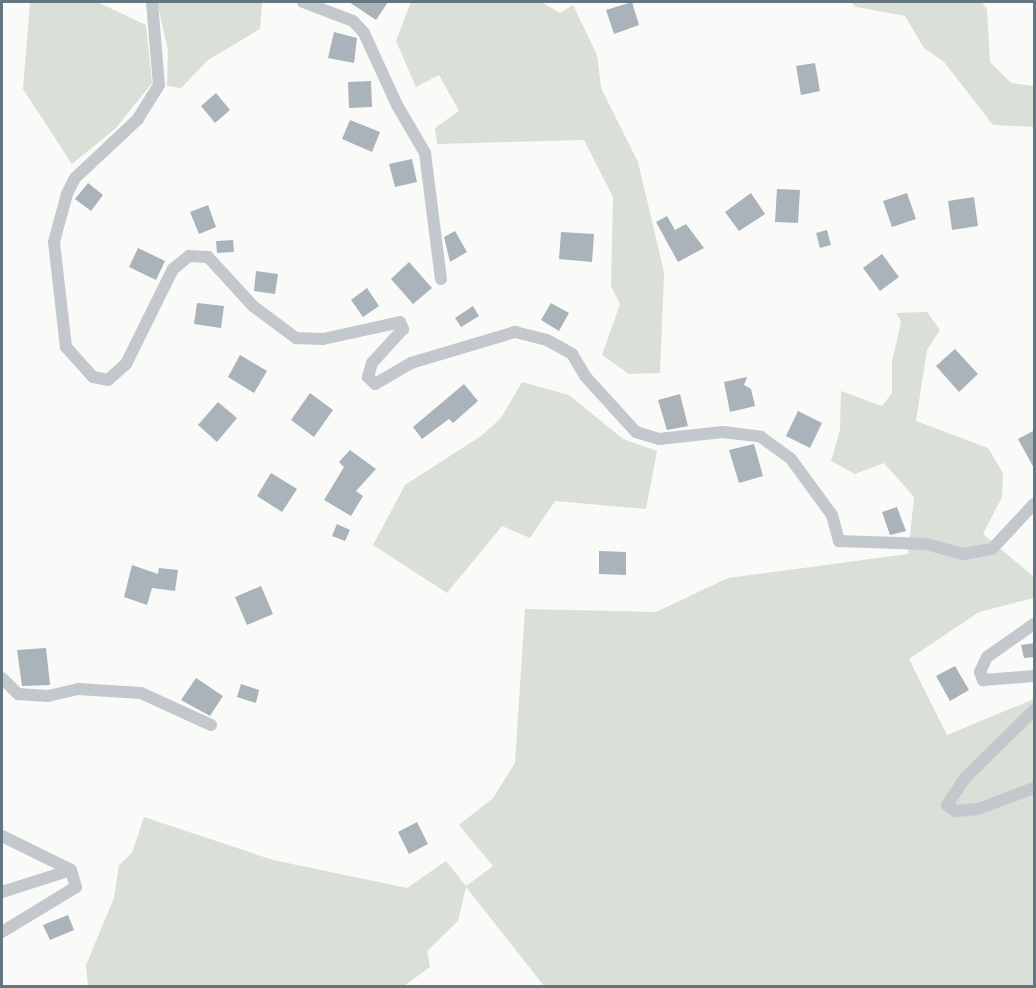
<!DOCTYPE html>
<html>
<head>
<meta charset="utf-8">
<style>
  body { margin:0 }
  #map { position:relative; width:1036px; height:988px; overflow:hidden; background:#fafaf8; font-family:"Open Sans",sans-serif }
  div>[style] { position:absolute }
  .green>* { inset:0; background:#dadfd7 }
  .building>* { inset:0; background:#aab3b9 }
  .minor>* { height:12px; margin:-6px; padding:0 6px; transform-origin:6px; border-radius:6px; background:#c3c8cc }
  span { translate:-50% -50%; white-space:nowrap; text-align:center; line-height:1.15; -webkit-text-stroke:6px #fff; paint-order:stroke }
  .frame { position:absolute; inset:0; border:3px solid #657683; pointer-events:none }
</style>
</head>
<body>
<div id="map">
  <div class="green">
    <div style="clip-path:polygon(30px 2px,97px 2px,146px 25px,152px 83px,116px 128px,72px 164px,23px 89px)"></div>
    <div style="clip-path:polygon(157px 2px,262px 2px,260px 29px,208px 60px,181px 88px,167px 86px,168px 50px)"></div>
    <div style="clip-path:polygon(411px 2px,541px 2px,560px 13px,573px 5px,597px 55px,601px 88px,638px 162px,664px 272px,660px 373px,629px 374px,602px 355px,620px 304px,611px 286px,613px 197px,584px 140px,437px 144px,435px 128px,459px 111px,439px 75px,416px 87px,396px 41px)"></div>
    <div style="clip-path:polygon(851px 2px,982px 2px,987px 10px,990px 62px,1011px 83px,1034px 86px,1034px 127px,993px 125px,944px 62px,924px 48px,905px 16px,856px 7px)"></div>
    <div style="clip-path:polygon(927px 312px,940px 330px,927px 350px,916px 421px,988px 448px,1003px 473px,1002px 497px,983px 534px,1034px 577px,1034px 598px,979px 612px,909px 659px,947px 735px,1034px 699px,1034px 986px,544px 986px,466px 887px,458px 921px,427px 951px,430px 967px,404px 986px,88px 986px,86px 965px,114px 898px,119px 865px,132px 853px,144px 817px,273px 860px,407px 888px,446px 861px,466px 886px,493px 866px,459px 825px,493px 798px,515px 763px,525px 609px,656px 612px,728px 578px,908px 554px,914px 497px,884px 463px,855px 474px,831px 461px,840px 430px,841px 391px,882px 406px,892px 393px,892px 362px,901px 322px,896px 313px)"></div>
    <div style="clip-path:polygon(522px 382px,569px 395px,623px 439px,657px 451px,646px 509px,555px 501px,530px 538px,502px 526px,447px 593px,373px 545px,405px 485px,481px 436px,501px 418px)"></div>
  </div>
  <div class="building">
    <div style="clip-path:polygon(349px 2px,388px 2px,376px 20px)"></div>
    <div style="clip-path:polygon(632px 2px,639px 25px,614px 34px,606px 10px)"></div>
    <div style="clip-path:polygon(334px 32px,357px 38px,354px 63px,328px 58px)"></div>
    <div style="clip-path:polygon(815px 63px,820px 91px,801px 95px,796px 66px)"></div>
    <div style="clip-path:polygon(371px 81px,372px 107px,349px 108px,348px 82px)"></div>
    <div style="clip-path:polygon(216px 93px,230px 110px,215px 123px,201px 106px)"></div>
    <div style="clip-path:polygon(350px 120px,380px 132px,372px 152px,342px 139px)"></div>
    <div style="clip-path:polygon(412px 159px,417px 182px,395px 187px,389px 164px)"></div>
    <div style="clip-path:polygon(88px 183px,103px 195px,91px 211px,75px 199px)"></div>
    <div style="clip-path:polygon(777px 189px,800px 190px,798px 223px,775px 222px)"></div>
    <div style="clip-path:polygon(751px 193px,765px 214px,739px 231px,725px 212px)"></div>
    <div style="clip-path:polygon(907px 193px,916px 219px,892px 227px,883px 201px)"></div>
    <div style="clip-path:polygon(974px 197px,978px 226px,952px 230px,948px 201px)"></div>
    <div style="clip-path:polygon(208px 205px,216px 227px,199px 234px,190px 212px)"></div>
    <div style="clip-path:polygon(667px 216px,675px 230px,686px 224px,704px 248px,678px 262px,656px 222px)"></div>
    <div style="clip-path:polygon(827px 230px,831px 245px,820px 248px,816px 233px)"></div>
    <div style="clip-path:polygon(455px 231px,467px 252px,450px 262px,444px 237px)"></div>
    <div style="clip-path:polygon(561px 232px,594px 234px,592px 262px,559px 259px)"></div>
    <div style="clip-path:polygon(233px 240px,234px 252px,217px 253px,216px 241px)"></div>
    <div style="clip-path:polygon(138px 248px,165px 261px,156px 280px,129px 267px)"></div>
    <div style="clip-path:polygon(882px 254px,899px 277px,880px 291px,863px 268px)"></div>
    <div style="clip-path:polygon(409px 262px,432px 288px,413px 304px,391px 279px)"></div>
    <div style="clip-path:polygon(256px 271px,278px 274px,275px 294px,254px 291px)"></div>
    <div style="clip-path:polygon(367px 288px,379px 306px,363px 317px,351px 300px)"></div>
    <div style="clip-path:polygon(197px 303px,224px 306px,221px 328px,194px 324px)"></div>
    <div style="clip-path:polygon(551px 303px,569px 313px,559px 331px,541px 320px)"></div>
    <div style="clip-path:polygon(473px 306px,479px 316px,461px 327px,455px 318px)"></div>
    <div style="clip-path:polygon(955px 349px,978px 374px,959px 392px,936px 366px)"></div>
    <div style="clip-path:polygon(240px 355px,267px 371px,254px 393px,228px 377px)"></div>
    <div style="clip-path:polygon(747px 377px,744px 385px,751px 389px,755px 406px,730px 412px,724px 382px)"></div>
    <div style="clip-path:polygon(464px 384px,478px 401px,453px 423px,449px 419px,422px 439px,413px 427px)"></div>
    <div style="clip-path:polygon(310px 393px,333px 410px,314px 437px,291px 420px)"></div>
    <div style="clip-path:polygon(680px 394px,688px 426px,667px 430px,658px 400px)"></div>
    <div style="clip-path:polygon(218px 402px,237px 418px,217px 442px,198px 425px)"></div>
    <div style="clip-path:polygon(798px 411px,822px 423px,810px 448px,786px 436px)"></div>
    <div style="clip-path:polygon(1035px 430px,1035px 470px,1018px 439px)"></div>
    <div style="clip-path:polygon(754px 444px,763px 476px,739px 483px,729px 450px)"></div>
    <div style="clip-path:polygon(350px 450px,376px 469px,356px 491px,363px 496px,351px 516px,324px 500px,344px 467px,339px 462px)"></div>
    <div style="clip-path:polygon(271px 473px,297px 489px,282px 512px,257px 496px)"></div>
    <div style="clip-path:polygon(897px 507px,906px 531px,890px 535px,882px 512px)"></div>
    <div style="clip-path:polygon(337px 524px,350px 530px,345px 541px,332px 536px)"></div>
    <div style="clip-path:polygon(599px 551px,626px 552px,626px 575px,599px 574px)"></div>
    <div style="clip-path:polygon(132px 565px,158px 574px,159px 568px,178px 570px,175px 591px,152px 588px,147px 605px,124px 597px)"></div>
    <div style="clip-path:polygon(261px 586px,273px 614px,247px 625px,235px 597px)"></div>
    <div style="clip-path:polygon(1035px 643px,1035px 657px,1024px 658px,1021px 645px)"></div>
    <div style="clip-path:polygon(46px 648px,50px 685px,22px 686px,17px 650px)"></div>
    <div style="clip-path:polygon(955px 666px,969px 690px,950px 701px,936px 676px)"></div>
    <div style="clip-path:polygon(196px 678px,223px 696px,210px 716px,181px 700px)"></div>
    <div style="clip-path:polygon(241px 684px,259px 690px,256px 703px,237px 697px)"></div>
    <div style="clip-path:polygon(417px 822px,428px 844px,409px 854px,398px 832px)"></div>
    <div style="clip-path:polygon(68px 915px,74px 930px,50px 940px,43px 925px)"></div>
  </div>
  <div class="minor">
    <div style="left:152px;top:2px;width:83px;rotate:85.2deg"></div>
    <div style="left:159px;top:85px;width:40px;rotate:122deg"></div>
    <div style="left:138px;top:119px;width:86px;rotate:136.9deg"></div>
    <div style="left:75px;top:178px;width:18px;rotate:117deg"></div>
    <div style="left:67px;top:194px;width:50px;rotate:105.2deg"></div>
    <div style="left:54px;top:242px;width:106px;rotate:83.5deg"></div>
    <div style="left:66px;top:347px;width:40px;rotate:48deg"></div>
    <div style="left:93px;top:377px;width:15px;rotate:11deg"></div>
    <div style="left:108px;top:380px;width:24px;rotate:-42deg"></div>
    <div style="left:126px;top:364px;width:106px;rotate:-63.7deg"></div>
    <div style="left:173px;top:269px;width:21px;rotate:-39deg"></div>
    <div style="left:189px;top:256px;width:19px;rotate:3deg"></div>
    <div style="left:208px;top:257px;width:67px;rotate:47.4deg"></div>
    <div style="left:253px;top:306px;width:54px;rotate:36.7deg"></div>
    <div style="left:296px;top:338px;width:27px;rotate:2deg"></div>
    <div style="left:323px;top:339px;width:79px;rotate:-12.4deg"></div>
    <div style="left:400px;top:322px;width:8px;rotate:67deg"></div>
    <div style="left:403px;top:329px;width:46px;rotate:132.4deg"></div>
    <div style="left:372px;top:363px;width:15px;rotate:106deg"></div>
    <div style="left:368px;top:377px;width:10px;rotate:45deg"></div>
    <div style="left:375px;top:384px;width:42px;rotate:-30.3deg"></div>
    <div style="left:411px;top:363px;width:109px;rotate:-16.6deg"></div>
    <div style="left:515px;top:332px;width:33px;rotate:14deg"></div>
    <div style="left:547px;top:340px;width:29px;rotate:29deg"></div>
    <div style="left:572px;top:354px;width:26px;rotate:59deg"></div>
    <div style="left:585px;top:376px;width:76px;rotate:47.7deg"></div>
    <div style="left:636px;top:432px;width:24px;rotate:17deg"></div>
    <div style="left:659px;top:439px;width:64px;rotate:-6.2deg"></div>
    <div style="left:723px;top:432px;width:38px;rotate:7deg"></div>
    <div style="left:761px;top:437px;width:37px;rotate:36deg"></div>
    <div style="left:791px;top:459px;width:69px;rotate:53.8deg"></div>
    <div style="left:832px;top:515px;width:27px;rotate:75deg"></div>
    <div style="left:839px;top:541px;width:87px;rotate:2deg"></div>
    <div style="left:926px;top:544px;width:38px;rotate:15deg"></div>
    <div style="left:963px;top:554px;width:29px;rotate:-10deg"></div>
    <div style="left:992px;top:549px;width:62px;rotate:-47deg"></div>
    <div style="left:303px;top:2px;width:53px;rotate:20.8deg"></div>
    <div style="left:353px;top:21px;width:16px;rotate:47deg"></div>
    <div style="left:364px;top:33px;width:79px;rotate:65.4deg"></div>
    <div style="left:397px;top:105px;width:56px;rotate:59.7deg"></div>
    <div style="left:425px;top:153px;width:127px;rotate:82.8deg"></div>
    <div style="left:1034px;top:624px;width:57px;rotate:144.9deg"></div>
    <div style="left:987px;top:657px;width:17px;rotate:115deg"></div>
    <div style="left:980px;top:672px;width:9px;rotate:69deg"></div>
    <div style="left:983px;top:680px;width:51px;rotate:-4.5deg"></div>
    <div style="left:2px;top:678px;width:23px;rotate:45deg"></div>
    <div style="left:18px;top:694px;width:30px;rotate:4deg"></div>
    <div style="left:48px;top:696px;width:31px;rotate:-13deg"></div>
    <div style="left:78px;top:689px;width:63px;rotate:3.6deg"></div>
    <div style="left:141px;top:693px;width:77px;rotate:24.6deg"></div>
    <div style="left:1034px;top:710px;width:97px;rotate:135.4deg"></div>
    <div style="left:965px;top:778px;width:32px;rotate:124deg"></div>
    <div style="left:947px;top:805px;width:11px;rotate:34deg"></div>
    <div style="left:956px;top:811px;width:22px;rotate:-5deg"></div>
    <div style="left:978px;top:809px;width:60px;rotate:-20.6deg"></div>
    <div style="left:2px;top:836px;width:77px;rotate:26.2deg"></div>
    <div style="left:71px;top:870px;width:18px;rotate:74deg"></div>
    <div style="left:76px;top:887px;width:87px;rotate:148.7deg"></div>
    <div style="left:2px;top:892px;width:72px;rotate:-17.7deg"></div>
  </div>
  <div class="frame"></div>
</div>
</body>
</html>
